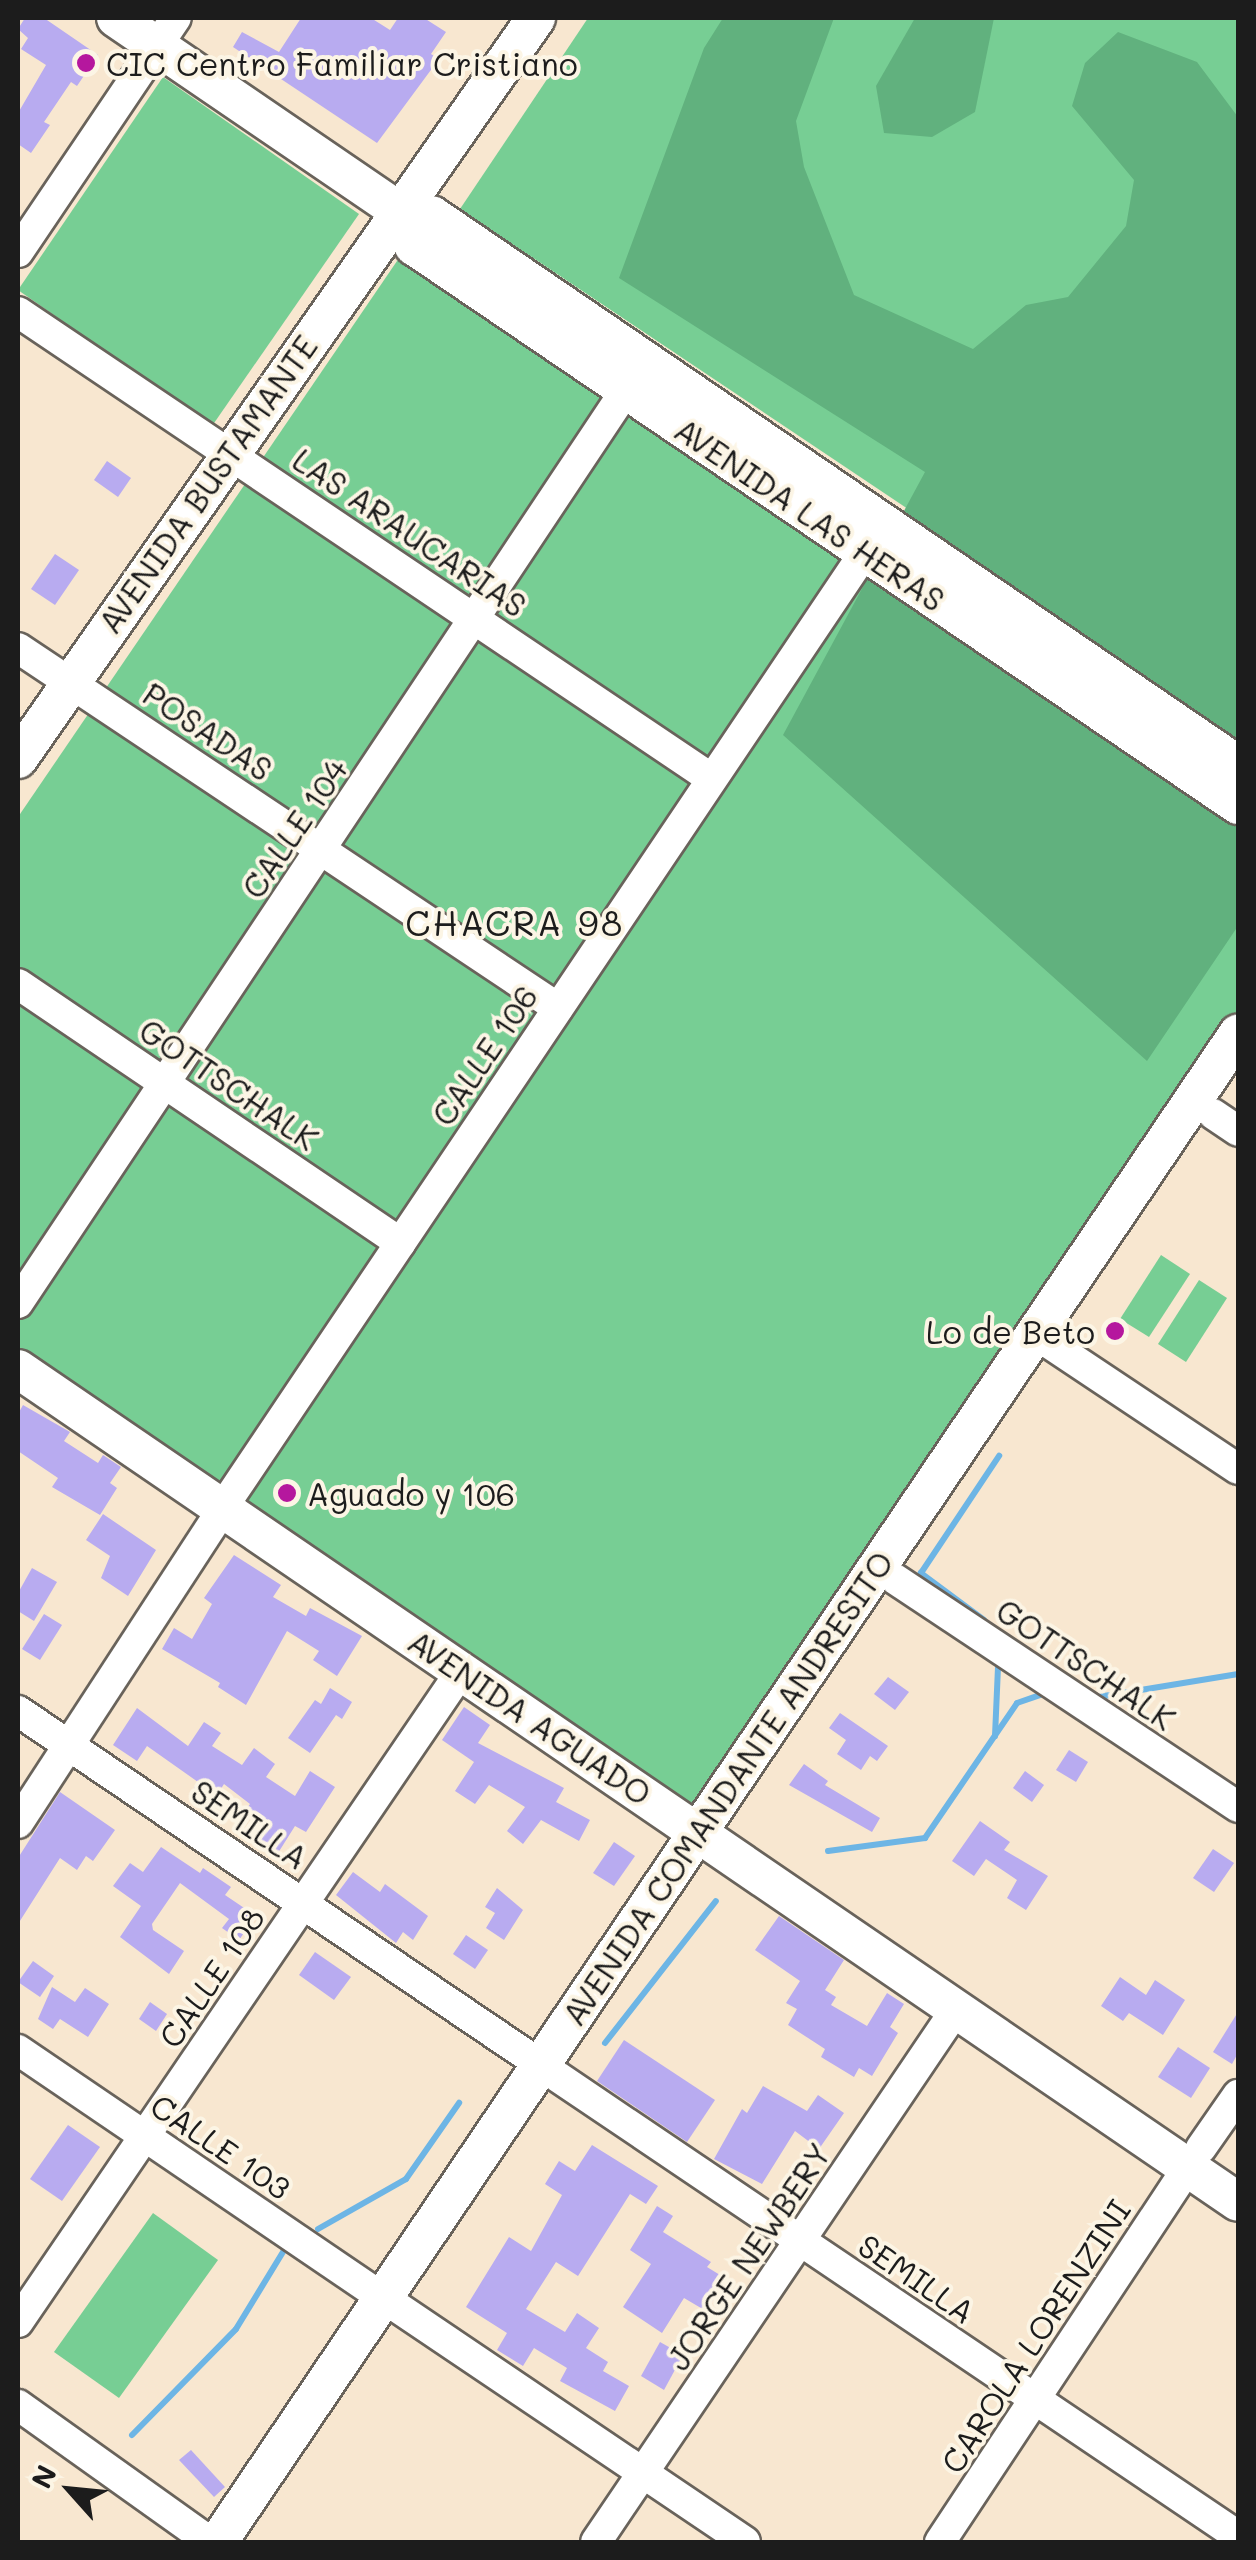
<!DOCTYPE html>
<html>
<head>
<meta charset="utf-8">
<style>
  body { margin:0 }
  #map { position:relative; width:1256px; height:2560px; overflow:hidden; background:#f8e7d0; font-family:Mali,sans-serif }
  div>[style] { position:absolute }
  .green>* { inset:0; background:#77ce94 }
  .forest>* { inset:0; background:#61b17e }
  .stream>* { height:6px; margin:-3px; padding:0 3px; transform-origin:3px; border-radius:3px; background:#6db5e5 }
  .building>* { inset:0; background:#b8abf0 }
  .roads { filter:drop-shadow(2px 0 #69635b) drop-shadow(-2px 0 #69635b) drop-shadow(0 2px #69635b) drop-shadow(0 -2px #69635b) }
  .minor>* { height:30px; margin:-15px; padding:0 15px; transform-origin:15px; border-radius:15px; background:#fff }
  .major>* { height:38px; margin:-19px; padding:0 19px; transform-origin:19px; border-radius:19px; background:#fff }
  .dots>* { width:28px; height:28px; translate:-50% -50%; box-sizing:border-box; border:5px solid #fcf5e5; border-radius:50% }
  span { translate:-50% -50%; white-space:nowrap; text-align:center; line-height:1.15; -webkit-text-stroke:8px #fcf5e5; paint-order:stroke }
  .poi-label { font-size:32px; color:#1c1c1c }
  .left { translate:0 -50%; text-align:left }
  .right { translate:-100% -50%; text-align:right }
  .street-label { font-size:32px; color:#1c1c1c }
  .neighbourhood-label { font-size:35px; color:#1c1c1c; letter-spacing:2.5px }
  .frame { position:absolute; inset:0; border:20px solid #1c1c1c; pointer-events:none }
  .north { position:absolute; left:20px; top:2440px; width:100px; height:100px; -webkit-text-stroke:8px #fcf5e5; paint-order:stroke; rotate:297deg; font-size:28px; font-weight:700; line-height:40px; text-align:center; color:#1c1c1c }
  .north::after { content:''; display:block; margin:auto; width:35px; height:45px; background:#1c1c1c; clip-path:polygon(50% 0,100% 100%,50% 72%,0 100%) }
</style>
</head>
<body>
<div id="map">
  <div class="green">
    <div style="clip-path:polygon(588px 18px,1238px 18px,1238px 730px,460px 209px)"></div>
    <div style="clip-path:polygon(163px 77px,359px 214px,212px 426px,18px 290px)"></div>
    <div style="clip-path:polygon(410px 242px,1238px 803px,1238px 1021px,700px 1810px,18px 1348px,18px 817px)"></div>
    <div style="clip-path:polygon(1161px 1255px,1190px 1274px,1149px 1337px,1120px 1319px)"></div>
    <div style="clip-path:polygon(1199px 1280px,1227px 1298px,1186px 1362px,1158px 1344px)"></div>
    <div style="clip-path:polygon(153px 2213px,218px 2260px,119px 2398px,54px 2352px)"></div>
  </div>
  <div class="forest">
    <div style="clip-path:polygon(723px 18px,834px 18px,796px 121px,804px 167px,854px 295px,973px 349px,1026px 305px,1068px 297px,1126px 226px,1134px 180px,1072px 106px,1085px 63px,1118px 32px,1197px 62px,1238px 117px,1238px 926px,1147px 1061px,783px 735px,925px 472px,619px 278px,704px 48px)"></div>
    <div style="clip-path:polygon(915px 18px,994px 18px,975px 112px,932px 137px,884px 133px,876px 86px)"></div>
  </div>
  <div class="stream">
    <div style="left:984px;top:1620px;width:79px;rotate:-143.3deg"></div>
    <div style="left:921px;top:1573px;width:141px;rotate:-56.3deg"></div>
    <div style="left:1098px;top:1697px;width:142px;rotate:-9.3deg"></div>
    <div style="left:995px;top:1736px;width:69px;rotate:-87.5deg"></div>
    <div style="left:828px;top:1851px;width:98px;rotate:-7.6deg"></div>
    <div style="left:925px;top:1838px;width:163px;rotate:-55.7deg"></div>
    <div style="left:1017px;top:1703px;width:24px;rotate:-19deg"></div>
    <div style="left:605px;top:2043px;width:180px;rotate:-52deg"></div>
    <div style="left:318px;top:2229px;width:101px;rotate:-29.6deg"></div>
    <div style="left:406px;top:2179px;width:93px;rotate:-55.1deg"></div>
    <div style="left:132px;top:2435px;width:148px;rotate:-45.5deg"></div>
    <div style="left:236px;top:2329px;width:96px;rotate:-58.6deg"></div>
  </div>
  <div class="building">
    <div style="clip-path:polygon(25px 18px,44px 18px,98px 55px,77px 86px,71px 82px,44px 122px,50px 125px,31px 153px,18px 144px,18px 113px,46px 65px,21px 49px,28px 38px,18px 29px)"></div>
    <div style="clip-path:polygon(301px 18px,371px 18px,390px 30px,398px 18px,424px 18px,446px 32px,431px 54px,439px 59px,377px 143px,233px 47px,242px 32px,279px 52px)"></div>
    <div style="clip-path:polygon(107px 461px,131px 478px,118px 497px,94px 480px)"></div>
    <div style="clip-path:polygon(55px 554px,79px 570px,55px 605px,31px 589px)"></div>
    <div style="clip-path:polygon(23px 1405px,70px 1432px,64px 1441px,98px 1463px,103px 1455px,121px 1467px,110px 1483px,117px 1488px,100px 1515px,52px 1487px,58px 1478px,18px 1451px,18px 1414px)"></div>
    <div style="clip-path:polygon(103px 1514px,156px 1550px,128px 1596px,101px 1578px,110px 1556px,86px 1540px)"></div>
    <div style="clip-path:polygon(234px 1555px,281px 1585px,273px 1597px,306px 1616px,310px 1608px,362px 1636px,337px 1676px,313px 1660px,319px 1651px,287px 1631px,246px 1705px,218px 1687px,220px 1683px,162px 1649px,174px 1628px,192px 1639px,212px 1604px,204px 1598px)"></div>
    <div style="clip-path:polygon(32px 1568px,57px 1582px,34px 1621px,18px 1611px,18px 1593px)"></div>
    <div style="clip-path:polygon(44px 1614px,62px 1625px,40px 1660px,22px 1649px)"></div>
    <div style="clip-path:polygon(888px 1677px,909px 1692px,895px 1710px,874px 1694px)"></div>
    <div style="clip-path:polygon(330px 1688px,352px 1702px,342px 1719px,336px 1715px,310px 1753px,288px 1738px,315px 1700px,321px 1704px)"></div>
    <div style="clip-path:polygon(464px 1707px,490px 1725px,478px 1743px,564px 1788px,556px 1802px,590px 1820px,579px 1841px,541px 1820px,523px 1844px,507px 1831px,525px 1807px,489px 1785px,475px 1804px,455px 1791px,474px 1762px,442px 1740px)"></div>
    <div style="clip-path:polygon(137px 1708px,188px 1746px,204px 1722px,221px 1733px,212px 1746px,242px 1765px,254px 1748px,275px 1764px,266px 1777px,295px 1796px,310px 1771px,335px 1787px,306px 1832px,295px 1826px,278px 1853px,250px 1832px,259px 1818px,245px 1811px,250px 1804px,224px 1784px,213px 1801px,194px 1788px,198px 1782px,147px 1746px,137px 1761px,113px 1745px)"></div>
    <div style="clip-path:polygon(840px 1713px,888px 1746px,877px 1761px,870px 1756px,861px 1770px,837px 1754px,846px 1740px,829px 1728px)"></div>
    <div style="clip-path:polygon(1069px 1750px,1088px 1762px,1076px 1782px,1056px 1770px)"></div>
    <div style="clip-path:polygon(804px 1764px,828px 1781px,825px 1785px,880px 1818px,872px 1832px,789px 1785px)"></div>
    <div style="clip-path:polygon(1025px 1771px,1044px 1785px,1032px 1802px,1013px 1788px)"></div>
    <div style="clip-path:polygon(60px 1792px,115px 1830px,93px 1861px,86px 1856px,77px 1870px,60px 1858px,18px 1924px,18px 1858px)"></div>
    <div style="clip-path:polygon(980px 1821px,1010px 1842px,1004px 1850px,1048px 1876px,1026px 1910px,1007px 1898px,1017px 1880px,986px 1859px,974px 1876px,952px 1861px)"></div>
    <div style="clip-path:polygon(614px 1842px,635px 1856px,614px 1886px,593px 1873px)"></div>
    <div style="clip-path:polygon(161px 1847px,200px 1873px,203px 1868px,231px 1887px,225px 1895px,256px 1916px,239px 1940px,222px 1928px,229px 1919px,180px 1883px,152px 1924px,153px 1930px,184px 1951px,169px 1974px,120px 1937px,141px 1906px,113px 1886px,130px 1863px,143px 1872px)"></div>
    <div style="clip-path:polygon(1213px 1849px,1234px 1863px,1214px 1892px,1193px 1878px)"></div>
    <div style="clip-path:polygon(353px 1872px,380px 1892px,385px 1884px,428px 1916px,413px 1940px,403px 1932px,396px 1943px,336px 1895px)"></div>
    <div style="clip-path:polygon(497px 1888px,523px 1910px,504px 1940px,486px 1928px,495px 1913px,485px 1907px)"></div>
    <div style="clip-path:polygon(779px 1916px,844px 1960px,825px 1990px,836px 1997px,831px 2005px,867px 2026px,887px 1993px,904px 2004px,890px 2027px,898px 2033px,872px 2076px,859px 2068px,854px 2077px,821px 2057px,825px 2049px,788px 2025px,797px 2009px,786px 2003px,800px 1981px,755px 1950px)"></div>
    <div style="clip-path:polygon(466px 1935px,488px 1950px,475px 1969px,453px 1954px)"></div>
    <div style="clip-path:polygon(315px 1952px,351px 1977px,334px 2000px,299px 1975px)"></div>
    <div style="clip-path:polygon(33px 1961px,54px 1976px,40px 1997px,18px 1982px)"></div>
    <div style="clip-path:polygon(1120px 1977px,1146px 1995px,1155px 1980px,1185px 2000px,1163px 2035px,1129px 2013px,1123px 2021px,1101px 2006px)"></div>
    <div style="clip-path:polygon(52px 1987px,75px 2002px,85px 1988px,109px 2004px,88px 2037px,60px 2019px,53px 2029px,38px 2019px)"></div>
    <div style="clip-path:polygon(150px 2002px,167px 2014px,156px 2031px,139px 2019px)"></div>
    <div style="clip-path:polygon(1238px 2012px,1238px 2053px,1232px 2064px,1213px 2052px)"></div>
    <div style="clip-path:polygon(624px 2040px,715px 2100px,687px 2142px,597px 2081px)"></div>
    <div style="clip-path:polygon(1178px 2047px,1210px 2068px,1191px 2098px,1158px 2077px)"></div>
    <div style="clip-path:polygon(763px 2086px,807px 2111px,818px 2095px,844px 2113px,819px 2149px,795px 2131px,762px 2184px,714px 2159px,742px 2109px,747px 2113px)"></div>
    <div style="clip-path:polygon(68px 2125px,100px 2147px,62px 2201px,30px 2179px)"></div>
    <div style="clip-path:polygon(592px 2145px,658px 2186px,646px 2204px,630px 2194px,578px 2276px,556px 2262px,526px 2309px,565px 2332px,577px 2313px,599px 2328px,586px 2348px,608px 2362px,603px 2371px,629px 2386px,615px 2411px,560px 2381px,567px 2368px,534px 2348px,523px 2366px,497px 2350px,507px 2333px,466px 2307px,509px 2237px,531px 2251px,562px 2195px,545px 2184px,559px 2161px,575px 2171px)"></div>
    <div style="clip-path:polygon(657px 2206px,673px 2216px,663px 2232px,711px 2262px,707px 2267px,733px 2283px,723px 2299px,716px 2295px,706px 2311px,684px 2298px,662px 2333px,623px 2307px,651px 2264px,630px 2250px)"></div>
    <div style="clip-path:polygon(660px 2342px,683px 2355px,664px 2390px,641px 2376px)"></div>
    <div style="clip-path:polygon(191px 2450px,225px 2487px,214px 2497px,179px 2460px)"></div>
  </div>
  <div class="roads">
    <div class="minor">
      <div style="left:18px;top:252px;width:282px;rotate:-56deg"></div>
      <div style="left:18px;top:312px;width:836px;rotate:33.94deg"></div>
      <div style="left:18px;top:648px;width:649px;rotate:33.69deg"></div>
      <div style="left:18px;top:984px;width:462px;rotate:34.1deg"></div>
      <div style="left:1213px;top:1114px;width:30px;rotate:34deg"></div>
      <div style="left:18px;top:1303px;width:1097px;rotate:-56.34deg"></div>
      <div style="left:1034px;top:1333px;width:245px;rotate:33.7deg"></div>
      <div style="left:229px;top:1498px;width:1140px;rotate:-56.09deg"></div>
      <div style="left:895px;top:1579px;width:412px;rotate:33.6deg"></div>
      <div style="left:18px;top:1711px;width:632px;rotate:34.09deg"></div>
      <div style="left:18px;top:1823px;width:376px;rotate:-56.9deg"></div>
      <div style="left:18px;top:2050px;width:443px;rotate:34.2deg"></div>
      <div style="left:558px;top:2077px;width:820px;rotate:34.02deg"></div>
      <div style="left:1201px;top:2148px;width:65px;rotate:-55.1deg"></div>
      <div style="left:400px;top:2309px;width:416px;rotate:34deg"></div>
      <div style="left:18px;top:2322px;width:789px;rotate:-55.75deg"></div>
      <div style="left:18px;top:2405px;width:236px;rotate:35.5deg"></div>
      <div style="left:596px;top:2542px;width:645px;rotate:-55.94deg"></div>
      <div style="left:940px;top:2542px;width:449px;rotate:-56.5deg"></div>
    </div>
    <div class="major">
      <div style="left:116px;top:18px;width:340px;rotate:34.3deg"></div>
      <div style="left:397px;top:210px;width:36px;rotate:9deg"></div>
      <div style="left:433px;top:216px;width:974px;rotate:34.29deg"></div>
      <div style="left:397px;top:210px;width:40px;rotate:65deg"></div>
      <div style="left:414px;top:246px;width:996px;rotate:34.15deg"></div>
      <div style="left:18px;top:759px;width:904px;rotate:-55.04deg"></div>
      <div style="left:18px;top:1369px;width:1477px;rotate:34.32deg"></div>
      <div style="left:218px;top:2542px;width:1821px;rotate:-55.93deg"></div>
    </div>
  </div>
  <div class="dots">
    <div style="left:86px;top:63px;background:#b5179e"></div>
    <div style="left:1115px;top:1331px;background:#b5179e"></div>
    <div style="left:287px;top:1493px;background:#b5179e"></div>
  </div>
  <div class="poi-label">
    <span class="left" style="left:106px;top:63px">CIC Centro Familiar Cristiano</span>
    <span class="right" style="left:1095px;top:1331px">Lo de Beto</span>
    <span class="left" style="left:307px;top:1493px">Aguado y 106</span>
  </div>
  <div class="street-label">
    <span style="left:207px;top:484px;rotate:-55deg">AVENIDA BUSTAMANTE</span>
    <span style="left:810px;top:514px;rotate:34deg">AVENIDA LAS HERAS</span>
    <span style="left:410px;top:532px;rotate:34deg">LAS ARAUCARIAS</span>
    <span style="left:208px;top:731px;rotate:34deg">POSADAS</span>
    <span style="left:294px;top:828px;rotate:-56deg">CALLE 104</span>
    <span style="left:484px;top:1055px;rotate:-56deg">CALLE 106</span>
    <span style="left:229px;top:1084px;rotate:34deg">GOTTSCHALK</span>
    <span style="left:1086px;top:1664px;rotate:34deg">GOTTSCHALK</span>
    <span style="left:530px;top:1717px;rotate:34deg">AVENIDA AGUADO</span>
    <span style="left:727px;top:1788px;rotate:-56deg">AVENIDA COMANDANTE ANDRESITO</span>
    <span style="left:250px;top:1824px;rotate:34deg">SEMILLA</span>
    <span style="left:211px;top:1977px;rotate:-56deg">CALLE 108</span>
    <span style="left:221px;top:2146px;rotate:34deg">CALLE 103</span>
    <span style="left:748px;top:2256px;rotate:-56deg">JORGE NEWBERY</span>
    <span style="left:917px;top:2278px;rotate:34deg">SEMILLA</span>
    <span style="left:1035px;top:2336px;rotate:-57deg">CAROLA LORENZINI</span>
  </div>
  <div class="neighbourhood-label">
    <span style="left:515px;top:922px">CHACRA 98</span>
  </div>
  <div class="frame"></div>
  <div class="north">N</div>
</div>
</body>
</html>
